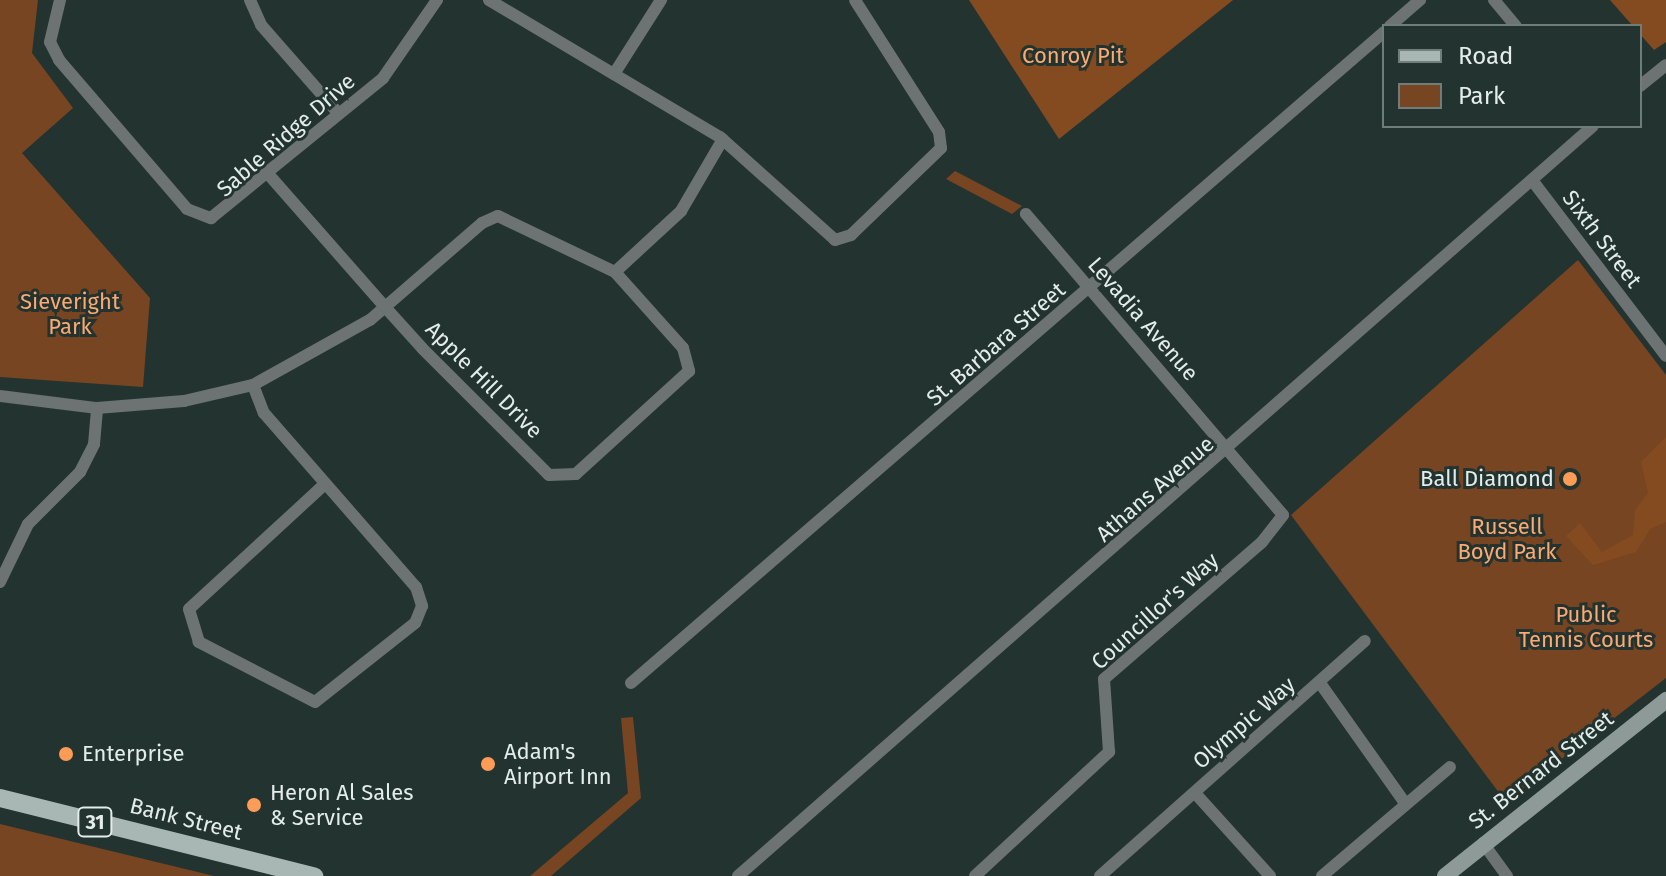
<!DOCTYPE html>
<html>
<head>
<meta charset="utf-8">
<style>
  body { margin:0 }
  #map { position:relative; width:1666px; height:876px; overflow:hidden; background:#233330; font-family:"Fira Sans",sans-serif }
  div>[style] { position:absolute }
  .green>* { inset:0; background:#774522 }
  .forest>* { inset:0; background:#854b20 }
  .street>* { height:12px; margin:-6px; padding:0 6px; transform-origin:6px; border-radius:6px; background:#6c7372 }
  .secondary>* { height:16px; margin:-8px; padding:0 8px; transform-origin:8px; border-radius:8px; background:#8e9a97 }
  .primary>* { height:18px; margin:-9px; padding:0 9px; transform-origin:9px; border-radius:9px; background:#a8b7b4 }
  .dots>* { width:22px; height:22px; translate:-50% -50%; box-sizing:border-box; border:4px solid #233330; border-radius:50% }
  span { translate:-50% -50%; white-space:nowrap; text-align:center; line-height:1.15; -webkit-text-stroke:6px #233330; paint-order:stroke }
  .shield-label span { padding:2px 6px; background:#233330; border:2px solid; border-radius:6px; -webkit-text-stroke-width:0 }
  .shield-label { font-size:20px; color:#e3edeb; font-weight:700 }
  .park-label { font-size:22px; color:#fca972 }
  .street-label { font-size:22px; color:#e3edeb }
  .poi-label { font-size:22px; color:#e3edeb }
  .right { translate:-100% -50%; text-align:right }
  .left { translate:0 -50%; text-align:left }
  .legend { position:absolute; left:1382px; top:24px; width:260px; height:104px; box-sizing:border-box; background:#233330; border:2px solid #707d7b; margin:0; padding:10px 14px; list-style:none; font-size:24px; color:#e3edeb }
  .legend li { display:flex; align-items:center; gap:16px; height:40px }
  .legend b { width:40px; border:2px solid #707d7b }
</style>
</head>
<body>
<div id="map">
  <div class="green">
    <div style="clip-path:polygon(0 0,38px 0,32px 53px,73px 108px,22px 153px,150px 298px,143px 387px,0 377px)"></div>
    <div style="clip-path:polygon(955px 171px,1022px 206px,1012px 214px,946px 179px)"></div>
    <div style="clip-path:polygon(1578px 260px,1666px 375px,1666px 678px,1506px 802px,1291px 515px)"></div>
    <div style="clip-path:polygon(633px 717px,641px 798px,551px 876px,530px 876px,628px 793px,621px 718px)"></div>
    <div style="clip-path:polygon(0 824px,214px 876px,0 876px)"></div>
  </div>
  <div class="forest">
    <div style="clip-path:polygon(969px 0,1233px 0,1059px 139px)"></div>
    <div style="clip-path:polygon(1610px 0,1666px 0,1666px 42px,1654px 50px)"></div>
    <div style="clip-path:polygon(1666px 437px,1666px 522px,1650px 529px,1636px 552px,1593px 565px,1566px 536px,1580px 523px,1602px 552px,1633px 535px,1635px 510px,1648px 493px,1641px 462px)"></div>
  </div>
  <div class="street">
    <div style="left:60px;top:0;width:43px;rotate:103.4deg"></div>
    <div style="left:50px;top:42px;width:20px;rotate:63deg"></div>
    <div style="left:59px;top:60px;width:196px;rotate:49.3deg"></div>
    <div style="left:187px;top:209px;width:26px;rotate:21deg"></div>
    <div style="left:211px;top:218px;width:222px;rotate:-39.1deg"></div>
    <div style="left:383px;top:78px;width:95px;rotate:-55.3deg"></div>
    <div style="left:250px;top:0;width:27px;rotate:66deg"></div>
    <div style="left:261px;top:25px;width:118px;rotate:48.8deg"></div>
    <div style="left:489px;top:0;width:269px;rotate:30.7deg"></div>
    <div style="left:720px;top:137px;width:154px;rotate:41.8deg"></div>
    <div style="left:835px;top:240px;width:17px;rotate:-17deg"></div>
    <div style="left:851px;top:235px;width:125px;rotate:-44deg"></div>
    <div style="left:941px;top:148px;width:16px;rotate:-97deg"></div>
    <div style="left:939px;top:132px;width:156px;rotate:-122.5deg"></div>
    <div style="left:1494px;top:0;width:34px;rotate:50deg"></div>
    <div style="left:1390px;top:26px;width:40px;rotate:-41deg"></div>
    <div style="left:614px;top:74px;width:88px;rotate:-57.6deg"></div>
    <div style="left:1640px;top:86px;width:33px;rotate:-39deg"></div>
    <div style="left:1535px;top:184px;width:216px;rotate:52.7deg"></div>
    <div style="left:615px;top:272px;width:90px;rotate:-42.7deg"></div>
    <div style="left:681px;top:211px;width:83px;rotate:-59.7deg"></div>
    <div style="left:253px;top:385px;width:30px;rotate:69deg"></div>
    <div style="left:264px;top:413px;width:231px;rotate:48.9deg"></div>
    <div style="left:416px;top:587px;width:20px;rotate:72deg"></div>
    <div style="left:422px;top:606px;width:18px;rotate:112deg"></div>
    <div style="left:415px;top:623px;width:127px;rotate:141.7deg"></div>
    <div style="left:315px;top:702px;width:131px;rotate:-152.7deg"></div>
    <div style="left:199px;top:642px;width:34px;rotate:-107deg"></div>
    <div style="left:189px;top:609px;width:185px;rotate:-42.6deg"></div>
    <div style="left:0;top:396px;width:98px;rotate:7.1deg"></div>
    <div style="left:97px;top:408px;width:87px;rotate:-4.6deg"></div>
    <div style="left:184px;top:401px;width:71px;rotate:-13.1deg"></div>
    <div style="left:253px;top:385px;width:134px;rotate:-29.1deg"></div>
    <div style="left:370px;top:320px;width:20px;rotate:-41deg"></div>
    <div style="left:385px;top:307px;width:128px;rotate:-40.9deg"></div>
    <div style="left:482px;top:223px;width:17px;rotate:-24deg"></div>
    <div style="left:498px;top:216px;width:130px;rotate:25.6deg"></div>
    <div style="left:615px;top:272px;width:102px;rotate:48.2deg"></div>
    <div style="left:683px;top:348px;width:24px;rotate:75deg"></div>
    <div style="left:689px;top:371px;width:153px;rotate:137.7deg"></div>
    <div style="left:576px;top:474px;width:27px;rotate:178deg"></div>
    <div style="left:549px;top:475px;width:178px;rotate:-135deg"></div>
    <div style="left:423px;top:349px;width:57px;rotate:-132.1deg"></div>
    <div style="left:385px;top:307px;width:176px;rotate:-131.3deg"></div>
    <div style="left:0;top:582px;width:64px;rotate:-64.2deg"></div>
    <div style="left:28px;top:524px;width:74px;rotate:-45deg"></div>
    <div style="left:80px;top:472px;width:31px;rotate:-63deg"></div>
    <div style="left:94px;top:444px;width:36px;rotate:-85deg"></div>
    <div style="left:631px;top:683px;width:995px;rotate:-40.84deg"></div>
    <div style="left:1320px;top:683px;width:147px;rotate:54.7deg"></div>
    <div style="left:1195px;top:793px;width:112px;rotate:47.9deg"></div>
    <div style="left:1483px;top:843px;width:41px;rotate:54deg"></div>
    <div style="left:738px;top:876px;width:1137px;rotate:-41.26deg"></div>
    <div style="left:975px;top:876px;width:183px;rotate:-42.8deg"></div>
    <div style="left:1109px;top:752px;width:73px;rotate:-93.9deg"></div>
    <div style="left:1104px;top:679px;width:209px;rotate:-40.9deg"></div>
    <div style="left:1262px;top:542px;width:34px;rotate:-52deg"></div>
    <div style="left:1283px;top:515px;width:396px;rotate:-130.5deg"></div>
    <div style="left:1100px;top:876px;width:354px;rotate:-41.6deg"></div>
    <div style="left:1322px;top:876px;width:168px;rotate:-40.4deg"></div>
  </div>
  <div class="secondary">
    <div style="left:1445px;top:876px;width:283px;rotate:-38.5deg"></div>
  </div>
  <div class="primary">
    <div style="left:0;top:798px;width:324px;rotate:14deg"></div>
  </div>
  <div class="dots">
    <div style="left:1570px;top:479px;background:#fe9c57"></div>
    <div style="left:66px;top:754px;background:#fe9c57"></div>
    <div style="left:488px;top:764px;background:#fe9c57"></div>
    <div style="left:254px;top:805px;background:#fe9c57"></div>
  </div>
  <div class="shield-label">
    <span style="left:95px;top:822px">31</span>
  </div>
  <div class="park-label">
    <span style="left:1073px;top:56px">Conroy Pit</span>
    <span style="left:70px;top:314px">Sieveright<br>Park</span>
    <span style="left:1507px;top:539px">Russell<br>Boyd Park</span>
    <span style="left:1586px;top:627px">Public<br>Tennis Courts</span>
  </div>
  <div class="street-label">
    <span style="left:286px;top:135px;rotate:-41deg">Sable Ridge Drive</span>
    <span style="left:1602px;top:239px;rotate:53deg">Sixth Street</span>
    <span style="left:1143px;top:319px;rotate:49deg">Levadia Avenue</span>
    <span style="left:996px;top:344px;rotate:-41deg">St. Barbara Street</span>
    <span style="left:484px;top:380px;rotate:45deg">Apple Hill Drive</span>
    <span style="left:1155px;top:489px;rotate:-41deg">Athans Avenue</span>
    <span style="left:1155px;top:611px;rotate:-42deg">Councillor's Way</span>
    <span style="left:1244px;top:723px;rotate:-41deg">Olympic Way</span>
    <span style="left:1541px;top:770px;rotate:-38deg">St. Bernard Street</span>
    <span style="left:186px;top:819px;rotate:14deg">Bank Street</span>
  </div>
  <div class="poi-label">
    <span class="right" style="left:1554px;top:479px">Ball Diamond</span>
    <span class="left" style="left:504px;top:764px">Adam's<br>Airport Inn</span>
    <span class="left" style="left:82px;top:754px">Enterprise</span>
    <span class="left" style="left:270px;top:805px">Heron Al Sales<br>&amp; Service</span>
  </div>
  <ul class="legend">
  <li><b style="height:10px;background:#a8b7b4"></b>Road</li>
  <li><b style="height:22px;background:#774522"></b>Park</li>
  </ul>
</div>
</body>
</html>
